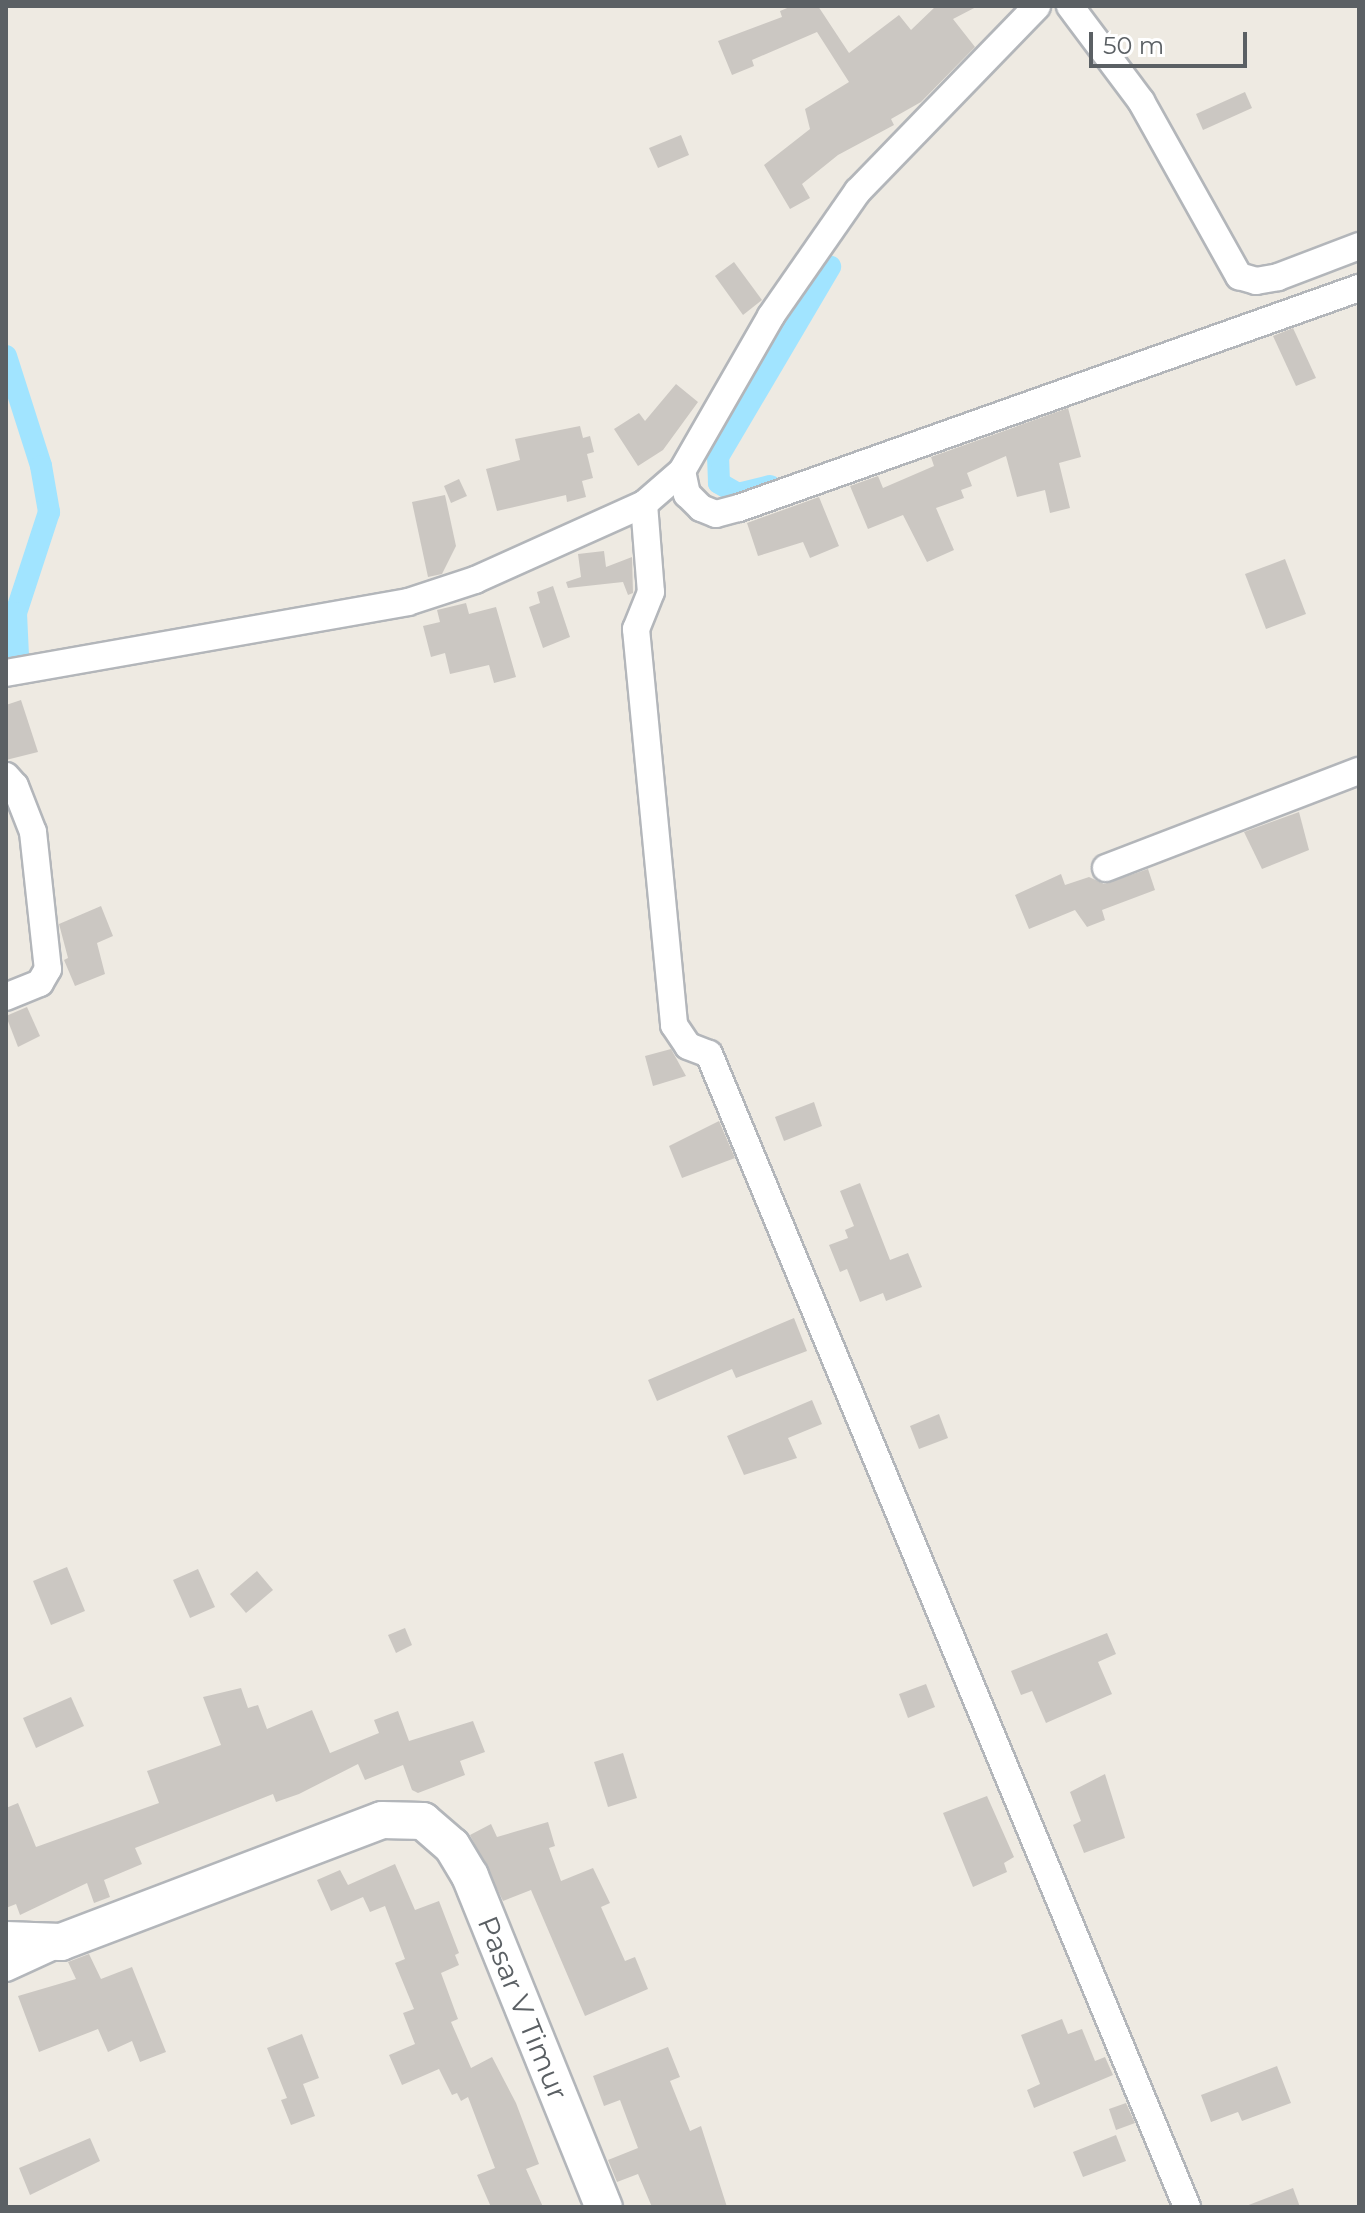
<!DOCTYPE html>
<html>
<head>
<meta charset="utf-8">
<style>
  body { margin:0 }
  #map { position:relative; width:1365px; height:2213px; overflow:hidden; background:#eeeae2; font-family:Montserrat,sans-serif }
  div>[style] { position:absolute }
  .canal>* { height:22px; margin:-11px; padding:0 11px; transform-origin:11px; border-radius:11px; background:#a1e4ff }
  .building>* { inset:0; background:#cbc7c2 }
  .roads { filter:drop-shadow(2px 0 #b3b6ba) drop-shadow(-2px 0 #b3b6ba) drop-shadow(0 2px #b3b6ba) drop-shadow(0 -2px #b3b6ba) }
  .street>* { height:26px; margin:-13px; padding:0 13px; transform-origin:13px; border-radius:13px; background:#fff }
  .secondary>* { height:36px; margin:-18px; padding:0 18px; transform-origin:18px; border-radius:18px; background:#fff }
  span { translate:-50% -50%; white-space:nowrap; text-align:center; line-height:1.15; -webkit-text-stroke:7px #fff; paint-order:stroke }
  .street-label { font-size:28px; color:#5b6064 }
  .frame { position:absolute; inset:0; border:8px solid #5b6064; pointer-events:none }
  .scale { position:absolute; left:1089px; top:32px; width:158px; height:36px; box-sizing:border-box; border:4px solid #5b6064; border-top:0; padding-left:10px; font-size:24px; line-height:28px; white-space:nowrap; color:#5b6064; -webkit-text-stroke:6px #fff; paint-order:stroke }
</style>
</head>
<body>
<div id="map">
  <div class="canal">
    <div style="left:6px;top:356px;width:115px;rotate:72.3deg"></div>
    <div style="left:41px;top:466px;width:47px;rotate:80.1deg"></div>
    <div style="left:49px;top:512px;width:106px;rotate:108.1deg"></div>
    <div style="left:16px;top:613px;width:43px;rotate:87.3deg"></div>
    <div style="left:770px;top:486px;width:33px;rotate:166deg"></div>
    <div style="left:738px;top:494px;width:22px;rotate:-150deg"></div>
    <div style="left:719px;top:483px;width:26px;rotate:-92deg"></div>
    <div style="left:718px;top:457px;width:221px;rotate:-59.5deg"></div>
  </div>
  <div class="building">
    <div style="clip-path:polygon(792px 6px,818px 6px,849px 53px,899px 15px,911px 30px,936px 6px,978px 6px,953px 19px,975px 47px,921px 102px,891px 119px,894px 125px,838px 155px,802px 184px,810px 198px,790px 209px,764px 165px,810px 129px,805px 109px,849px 82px,817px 32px,752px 60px,754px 66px,732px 75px,718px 41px,782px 17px,780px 11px)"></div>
    <div style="clip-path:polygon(1245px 92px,1252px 108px,1203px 130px,1196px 114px)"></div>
    <div style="clip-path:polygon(681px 135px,689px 155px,658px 168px,649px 148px)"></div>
    <div style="clip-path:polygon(734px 262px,762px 300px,743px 315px,715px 276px)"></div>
    <div style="clip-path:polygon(1293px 328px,1316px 378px,1296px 386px,1273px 336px)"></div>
    <div style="clip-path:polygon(676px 384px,698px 402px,663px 450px,638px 466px,614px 429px,639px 413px,645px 421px)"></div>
    <div style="clip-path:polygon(1068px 408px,1081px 457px,1059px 463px,1070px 508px,1050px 513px,1045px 490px,1017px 497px,1006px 456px,967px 473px,972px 486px,961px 490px,964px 498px,936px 508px,954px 550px,927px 562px,903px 515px,868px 529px,850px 486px,878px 476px,883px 488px,934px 466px,931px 457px)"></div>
    <div style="clip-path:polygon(580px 426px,583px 438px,590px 436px,594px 452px,587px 454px,593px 478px,582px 481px,586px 497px,567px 502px,566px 495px,497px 511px,486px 469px,520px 460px,515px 439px)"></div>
    <div style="clip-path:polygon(459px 479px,467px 496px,451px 503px,444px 486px)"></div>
    <div style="clip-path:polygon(445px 495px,456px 546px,442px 574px,428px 577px,412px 502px)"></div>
    <div style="clip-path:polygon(819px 497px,839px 546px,810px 558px,803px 542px,758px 556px,747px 523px)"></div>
    <div style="clip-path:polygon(604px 551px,606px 567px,632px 557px,633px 593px,628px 595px,623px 582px,568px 588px,566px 582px,581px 577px,578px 554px)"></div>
    <div style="clip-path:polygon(1285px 559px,1306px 614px,1266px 629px,1245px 574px)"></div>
    <div style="clip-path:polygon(553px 586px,570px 637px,543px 648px,529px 607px,540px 603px,537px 592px)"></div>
    <div style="clip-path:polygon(466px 603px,469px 614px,496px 607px,516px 677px,494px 683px,489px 665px,450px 674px,445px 653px,431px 657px,423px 626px,440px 622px,437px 610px)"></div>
    <div style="clip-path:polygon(21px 700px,38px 752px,6px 760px,6px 705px)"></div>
    <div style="clip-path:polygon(1299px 812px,1309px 850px,1262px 869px,1244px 832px)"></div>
    <div style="clip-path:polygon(1148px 869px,1155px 890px,1102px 910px,1105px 920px,1087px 927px,1075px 910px,1029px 929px,1015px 895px,1061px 874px,1065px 885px,1089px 877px,1104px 884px)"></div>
    <div style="clip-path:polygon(101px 906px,113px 936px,97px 943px,105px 974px,75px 986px,64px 960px,68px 958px,59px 924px)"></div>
    <div style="clip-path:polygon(27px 1007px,40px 1036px,18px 1047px,6px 1016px)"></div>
    <div style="clip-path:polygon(671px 1049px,686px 1076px,653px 1086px,645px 1056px)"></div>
    <div style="clip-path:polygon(814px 1102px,822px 1126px,784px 1141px,775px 1117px)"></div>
    <div style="clip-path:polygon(719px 1121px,735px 1158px,682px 1178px,669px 1146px)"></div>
    <div style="clip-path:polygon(860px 1183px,890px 1260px,908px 1253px,922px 1287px,886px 1301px,883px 1293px,860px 1302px,847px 1269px,840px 1272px,829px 1245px,848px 1238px,845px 1230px,854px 1226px,840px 1191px)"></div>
    <div style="clip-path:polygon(794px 1318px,807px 1351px,736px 1378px,732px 1369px,657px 1401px,648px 1380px)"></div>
    <div style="clip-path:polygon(812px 1400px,822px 1424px,788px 1438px,797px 1458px,744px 1475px,727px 1436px)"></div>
    <div style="clip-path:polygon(939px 1414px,948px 1438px,919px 1449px,910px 1426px)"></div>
    <div style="clip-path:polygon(67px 1567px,85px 1611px,51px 1625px,33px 1581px)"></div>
    <div style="clip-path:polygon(198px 1569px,215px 1607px,190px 1618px,173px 1580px)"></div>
    <div style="clip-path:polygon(257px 1571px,273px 1590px,246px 1613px,230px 1594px)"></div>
    <div style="clip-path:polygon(405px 1628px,412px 1645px,396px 1653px,388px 1635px)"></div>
    <div style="clip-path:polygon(1107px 1633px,1116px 1654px,1098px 1662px,1112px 1694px,1046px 1723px,1032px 1691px,1021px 1695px,1011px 1671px)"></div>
    <div style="clip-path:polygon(926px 1684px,935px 1707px,908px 1718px,899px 1694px)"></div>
    <div style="clip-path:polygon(241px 1688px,248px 1708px,258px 1705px,267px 1729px,312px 1710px,330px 1753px,379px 1733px,374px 1720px,398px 1711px,409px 1741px,473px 1721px,485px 1752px,460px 1761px,465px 1775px,418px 1793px,412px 1790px,403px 1765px,365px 1780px,358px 1764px,299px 1794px,276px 1802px,273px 1794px,135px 1848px,142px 1864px,104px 1880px,110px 1897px,94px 1903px,87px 1883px,20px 1915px,16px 1904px,6px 1908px,6px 1808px,18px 1803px,36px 1847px,159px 1803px,147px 1771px,221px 1745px,203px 1697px)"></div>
    <div style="clip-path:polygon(71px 1697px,84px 1726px,36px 1748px,23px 1718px)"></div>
    <div style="clip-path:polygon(623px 1753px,637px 1798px,608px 1807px,594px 1762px)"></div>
    <div style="clip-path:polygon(1105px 1774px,1125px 1838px,1084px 1853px,1073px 1825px,1081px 1821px,1070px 1792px)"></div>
    <div style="clip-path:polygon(987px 1796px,1014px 1857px,1004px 1863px,1007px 1872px,973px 1887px,943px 1813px)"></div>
    <div style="clip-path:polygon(548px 1822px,555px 1846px,549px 1848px,561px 1881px,593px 1868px,610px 1903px,601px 1907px,625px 1961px,635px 1957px,648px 1989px,585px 2016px,531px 1890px,503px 1901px,470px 1835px,491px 1824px,497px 1837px)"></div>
    <div style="clip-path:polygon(395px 1864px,415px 1910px,439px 1901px,459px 1953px,455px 1955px,459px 1965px,441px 1973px,458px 2019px,451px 2022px,471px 2068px,492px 2057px,516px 2103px,539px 2164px,526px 2169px,543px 2207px,491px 2207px,477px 2175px,495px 2168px,468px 2097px,461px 2101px,457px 2093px,452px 2095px,439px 2069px,402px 2085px,389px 2055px,415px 2044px,403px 2013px,414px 2009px,395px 1963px,405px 1959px,385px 1906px,370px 1912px,363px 1897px,331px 1911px,317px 1880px,340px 1870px,348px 1885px)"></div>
    <div style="clip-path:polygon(89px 1954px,101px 1979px,132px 1967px,166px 2052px,140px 2062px,132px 2041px,108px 2052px,98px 2029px,39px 2052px,18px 1996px,76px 1979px,68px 1962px)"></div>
    <div style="clip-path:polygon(1062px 2019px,1068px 2034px,1082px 2029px,1095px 2061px,1105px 2057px,1113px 2075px,1034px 2108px,1027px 2090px,1040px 2084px,1021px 2035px)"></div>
    <div style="clip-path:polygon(302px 2034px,319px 2078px,303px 2084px,315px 2116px,291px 2125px,281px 2100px,287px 2098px,267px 2048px)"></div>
    <div style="clip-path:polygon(668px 2047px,680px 2077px,670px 2081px,690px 2131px,701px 2126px,727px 2207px,652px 2207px,638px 2174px,617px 2182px,608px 2160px,638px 2148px,620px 2100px,604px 2106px,593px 2076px)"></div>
    <div style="clip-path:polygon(1277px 2066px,1291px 2103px,1242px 2121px,1238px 2112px,1211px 2122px,1201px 2095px)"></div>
    <div style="clip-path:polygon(1126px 2103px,1135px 2123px,1116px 2130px,1109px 2109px)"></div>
    <div style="clip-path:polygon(1116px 2135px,1126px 2161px,1083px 2177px,1073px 2152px)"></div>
    <div style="clip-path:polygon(90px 2138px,100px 2161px,30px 2195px,19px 2168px)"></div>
    <div style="clip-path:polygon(1293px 2188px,1300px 2207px,1246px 2207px,1246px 2206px)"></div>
  </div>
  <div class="roads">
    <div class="street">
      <div style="left:1070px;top:6px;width:119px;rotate:53.2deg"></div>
      <div style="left:1141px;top:101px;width:201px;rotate:60.8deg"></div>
      <div style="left:1239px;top:276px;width:18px;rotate:16deg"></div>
      <div style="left:1256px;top:281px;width:22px;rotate:-10deg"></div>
      <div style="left:1278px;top:277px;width:87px;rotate:-20.9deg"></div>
      <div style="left:682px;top:471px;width:24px;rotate:78deg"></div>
      <div style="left:687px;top:494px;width:20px;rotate:45deg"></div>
      <div style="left:701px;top:508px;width:16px;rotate:22deg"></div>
      <div style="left:716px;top:514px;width:24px;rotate:-15deg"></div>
      <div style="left:739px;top:508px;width:658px;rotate:-19.54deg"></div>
      <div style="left:644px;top:504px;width:88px;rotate:85.5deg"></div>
      <div style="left:651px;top:592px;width:40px;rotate:112deg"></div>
      <div style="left:636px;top:629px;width:398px;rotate:84.5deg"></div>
      <div style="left:674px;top:1025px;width:25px;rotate:56deg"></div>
      <div style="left:688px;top:1046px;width:22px;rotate:21deg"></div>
      <div style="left:709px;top:1054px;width:1248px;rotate:67.48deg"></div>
      <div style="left:6px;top:673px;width:408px;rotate:-10deg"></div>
      <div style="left:408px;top:602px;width:71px;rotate:-18.2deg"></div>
      <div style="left:475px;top:580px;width:185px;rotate:-24.2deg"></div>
      <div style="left:644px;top:504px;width:50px;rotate:-41deg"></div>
      <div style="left:682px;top:471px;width:179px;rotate:-60.1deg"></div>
      <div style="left:771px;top:316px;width:152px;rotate:-55.2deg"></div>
      <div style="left:858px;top:191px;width:257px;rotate:-45.9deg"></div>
      <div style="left:6px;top:776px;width:13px;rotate:48deg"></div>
      <div style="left:15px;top:786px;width:49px;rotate:68.6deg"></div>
      <div style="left:33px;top:832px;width:138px;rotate:83.8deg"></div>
      <div style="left:48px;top:969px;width:16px;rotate:120deg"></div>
      <div style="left:40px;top:983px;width:37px;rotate:158deg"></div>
      <div style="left:1106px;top:868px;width:271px;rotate:-21deg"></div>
      <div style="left:6px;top:1968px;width:57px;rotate:-24.8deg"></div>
    </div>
    <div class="secondary">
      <div style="left:6px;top:1940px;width:55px;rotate:2.1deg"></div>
      <div style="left:61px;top:1942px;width:343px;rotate:-20.8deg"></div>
      <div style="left:382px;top:1820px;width:41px;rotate:1.4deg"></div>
      <div style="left:423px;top:1821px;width:38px;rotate:41deg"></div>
      <div style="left:452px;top:1846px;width:35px;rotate:59deg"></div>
      <div style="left:470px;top:1876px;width:357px;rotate:68deg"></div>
    </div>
  </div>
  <div class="street-label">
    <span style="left:523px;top:2008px;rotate:68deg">Pasar V Timur</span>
  </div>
  <div class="frame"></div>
  <div class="scale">50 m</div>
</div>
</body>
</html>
